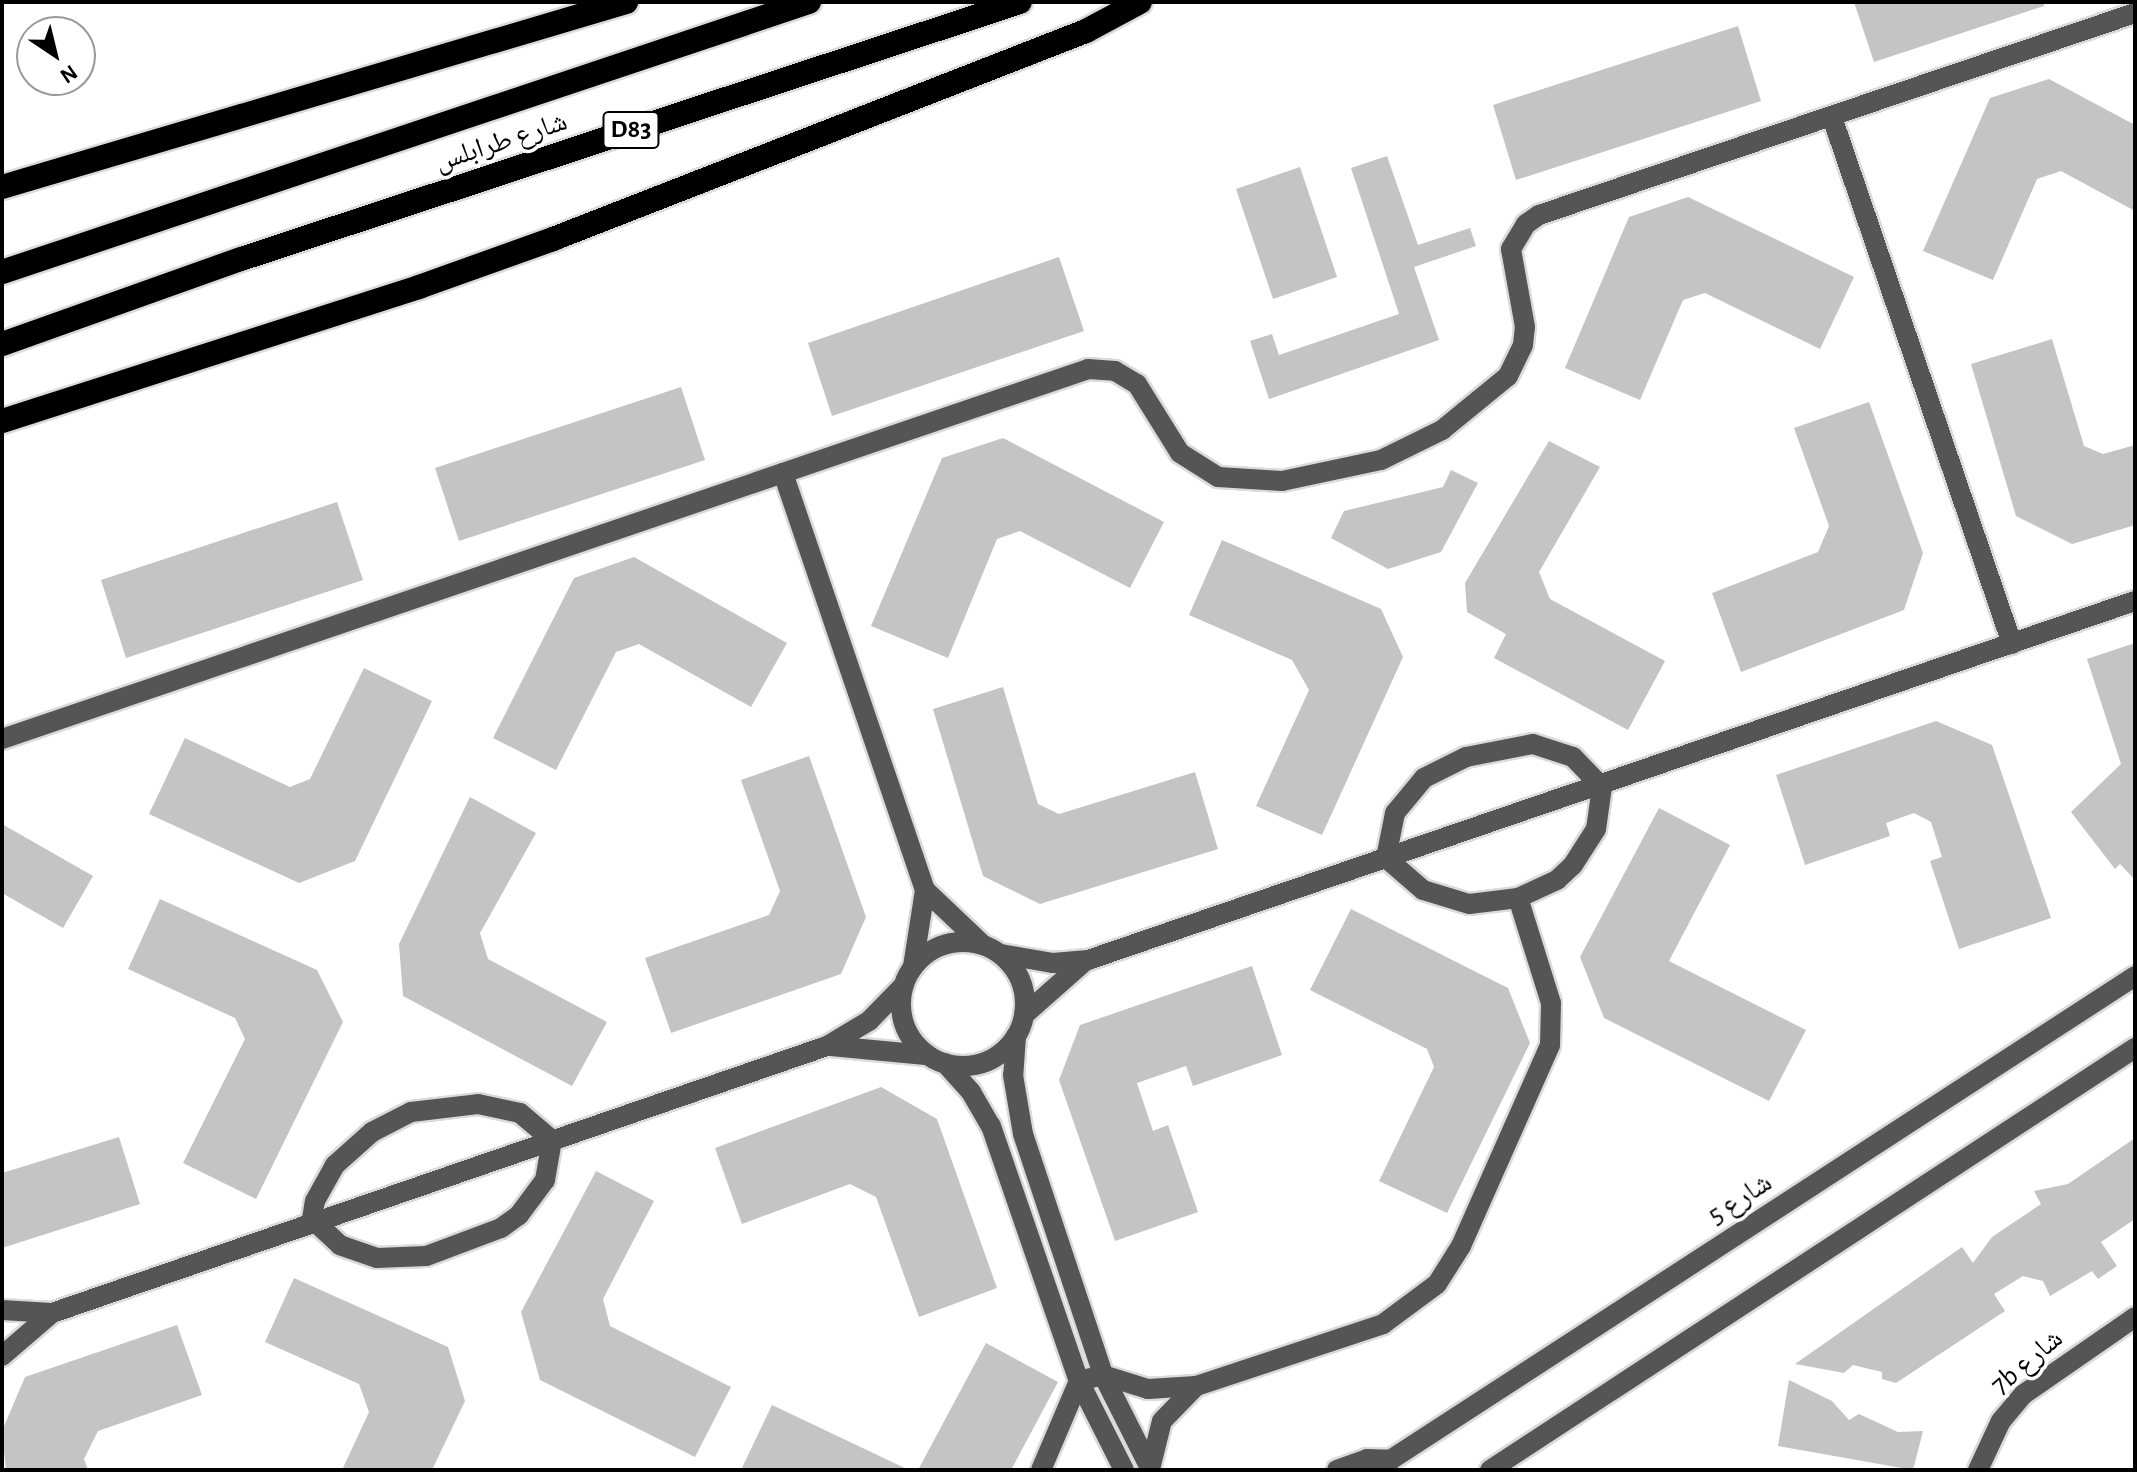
<!DOCTYPE html>
<html>
<head>
<meta charset="utf-8">
<style>
  body { margin:0 }
  #map { position:relative; width:2137px; height:1472px; overflow:hidden; background:#fff; font-family:"Alegreya Sans","Noto Naskh Arabic",sans-serif }
  div>[style] { position:absolute }
  .building>* { inset:0; background:#c4c4c4 }
  .roads { filter:drop-shadow(2px 0 #dbdbdb) drop-shadow(-2px 0 #dbdbdb) drop-shadow(0 2px #dbdbdb) drop-shadow(0 -2px #dbdbdb) }
  .minor>* { height:20px; margin:-10px; padding:0 10px; transform-origin:10px; border-radius:10px; background:#555 }
  .minor>.ring { margin:-10px; padding:0; box-sizing:content-box; background:none; border:20px solid #555; border-radius:50% }
  .highway>* { height:24px; margin:-12px; padding:0 12px; transform-origin:12px; border-radius:12px; background:#000 }
  span { translate:-50% -50%; white-space:nowrap; text-align:center; line-height:1.15; -webkit-text-stroke:7px #fff; paint-order:stroke }
  .shield-label span { padding:2px 6px; background:#fff; border:2px solid; border-radius:6px; -webkit-text-stroke-width:0 }
  .shield-label { font-size:26px; color:#000; font-weight:700 }
  .street-label { font-size:28px; color:#000 }
  .frame { position:absolute; inset:0; border:4px solid #000; pointer-events:none }
  .north { position:absolute; left:16px; top:16px; width:80px; height:80px; box-sizing:border-box; background:#fff; border:2px solid #999; border-radius:50%; rotate:145deg; font-size:22px; font-weight:700; line-height:32px; text-align:center; color:#000 }
  .north::after { content:''; display:block; margin:auto; width:28px; height:36px; background:#000; clip-path:polygon(50% 0,100% 100%,50% 72%,0 100%) }
</style>
</head>
<body>
<div id="map">
  <div class="building">
    <div style="clip-path:polygon(1854px 2px,2043px 2px,2044px 6px,1874px 62px)"></div>
    <div style="clip-path:polygon(1738px 26px,1761px 101px,1516px 180px,1493px 105px)"></div>
    <div style="clip-path:polygon(2049px 79px,2135px 125px,2135px 211px,2061px 171px,2037px 179px,1993px 280px,1923px 251px,1990px 98px)"></div>
    <div style="clip-path:polygon(1387px 156px,1418px 245px,1470px 228px,1476px 246px,1414px 267px,1439px 340px,1269px 399px,1250px 341px,1272px 334px,1279px 355px,1399px 314px,1351px 168px)"></div>
    <div style="clip-path:polygon(1300px 167px,1337px 277px,1273px 299px,1236px 189px)"></div>
    <div style="clip-path:polygon(1688px 197px,1854px 277px,1820px 349px,1705px 293px,1683px 300px,1640px 400px,1565px 368px,1629px 217px)"></div>
    <div style="clip-path:polygon(1059px 257px,1084px 331px,832px 416px,808px 343px)"></div>
    <div style="clip-path:polygon(2052px 339px,2084px 446px,2103px 454px,2135px 445px,2135px 525px,2072px 544px,2016px 516px,1971px 364px)"></div>
    <div style="clip-path:polygon(681px 387px,705px 460px,459px 541px,435px 468px)"></div>
    <div style="clip-path:polygon(1869px 402px,1923px 553px,1904px 610px,1741px 672px,1712px 593px,1818px 552px,1829px 526px,1794px 428px)"></div>
    <div style="clip-path:polygon(1003px 438px,1164px 522px,1130px 588px,1020px 531px,997px 539px,948px 658px,871px 626px,942px 458px)"></div>
    <div style="clip-path:polygon(1549px 441px,1600px 467px,1539px 572px,1550px 599px,1665px 661px,1628px 730px,1494px 658px,1506px 634px,1467px 612px,1465px 583px)"></div>
    <div style="clip-path:polygon(1451px 470px,1478px 483px,1441px 552px,1388px 569px,1331px 538px,1344px 511px,1443px 487px)"></div>
    <div style="clip-path:polygon(337px 502px,363px 580px,126px 658px,101px 580px)"></div>
    <div style="clip-path:polygon(1222px 540px,1381px 609px,1403px 657px,1322px 835px,1256px 806px,1309px 690px,1292px 660px,1189px 615px)"></div>
    <div style="clip-path:polygon(634px 557px,787px 643px,751px 707px,639px 644px,616px 652px,556px 770px,493px 738px,574px 578px)"></div>
    <div style="clip-path:polygon(2135px 643px,2135px 880px,2120px 864px,2115px 869px,2071px 812px,2121px 764px,2087px 659px)"></div>
    <div style="clip-path:polygon(364px 668px,432px 701px,355px 861px,299px 883px,149px 814px,185px 738px,290px 787px,310px 779px)"></div>
    <div style="clip-path:polygon(1003px 687px,1038px 804px,1059px 814px,1195px 772px,1218px 849px,1040px 904px,983px 876px,933px 709px)"></div>
    <div style="clip-path:polygon(1936px 721px,1992px 745px,2051px 918px,1959px 949px,1930px 861px,1942px 857px,1931px 822px,1914px 813px,1886px 823px,1890px 836px,1805px 865px,1776px 775px)"></div>
    <div style="clip-path:polygon(809px 756px,866px 917px,841px 974px,671px 1033px,645px 958px,769px 915px,780px 891px,741px 780px)"></div>
    <div style="clip-path:polygon(470px 797px,536px 833px,480px 933px,488px 959px,607px 1022px,572px 1086px,403px 996px,399px 944px)"></div>
    <div style="clip-path:polygon(1659px 808px,1730px 845px,1669px 961px,1806px 1030px,1769px 1101px,1604px 1018px,1580px 957px)"></div>
    <div style="clip-path:polygon(2px 824px,93px 876px,63px 928px,2px 893px)"></div>
    <div style="clip-path:polygon(160px 899px,317px 970px,343px 1022px,256px 1199px,183px 1163px,245px 1039px,235px 1018px,128px 969px)"></div>
    <div style="clip-path:polygon(1351px 909px,1508px 988px,1530px 1043px,1447px 1213px,1379px 1181px,1434px 1067px,1427px 1049px,1310px 990px)"></div>
    <div style="clip-path:polygon(1252px 966px,1282px 1055px,1193px 1086px,1186px 1066px,1137px 1083px,1153px 1131px,1168px 1125px,1198px 1212px,1115px 1241px,1059px 1080px,1080px 1025px)"></div>
    <div style="clip-path:polygon(881px 1087px,937px 1119px,997px 1288px,919px 1317px,876px 1197px,850px 1184px,742px 1224px,715px 1148px)"></div>
    <div style="clip-path:polygon(119px 1137px,140px 1204px,2px 1248px,2px 1173px)"></div>
    <div style="clip-path:polygon(2135px 1138px,2135px 1219px,2101px 1242px,2117px 1266px,2098px 1279px,2092px 1271px,2050px 1296px,2043px 1281px,2023px 1276px,1994px 1294px,2005px 1311px,1896px 1383px,1882px 1379px,1882px 1372px,1853px 1365px,1844px 1373px,1795px 1364px,1962px 1247px,1973px 1263px,1992px 1237px,2041px 1204px,2034px 1191px,2068px 1184px)"></div>
    <div style="clip-path:polygon(596px 1171px,654px 1201px,603px 1299px,610px 1326px,731px 1387px,695px 1457px,540px 1380px,521px 1312px)"></div>
    <div style="clip-path:polygon(294px 1278px,448px 1347px,465px 1401px,432px 1470px,342px 1470px,369px 1412px,359px 1384px,265px 1342px)"></div>
    <div style="clip-path:polygon(177px 1325px,202px 1395px,98px 1431px,84px 1459px,88px 1470px,6px 1470px,2px 1431px,25px 1377px)"></div>
    <div style="clip-path:polygon(986px 1343px,1058px 1382px,1011px 1470px,918px 1470px)"></div>
    <div style="clip-path:polygon(1789px 1380px,1832px 1401px,1849px 1420px,1859px 1414px,1898px 1432px,1923px 1431px,1913px 1470px,1778px 1446px)"></div>
    <div style="clip-path:polygon(772px 1405px,909px 1470px,741px 1470px)"></div>
  </div>
  <div class="roads">
    <div class="minor">
      <div style="left:1832px;top:117px;width:557px;rotate:71.14deg"></div>
      <div style="left:783px;top:473px;width:441px;rotate:71.2deg"></div>
      <div style="left:925px;top:890px;width:78px;rotate:98.9deg"></div>
      <div style="left:2px;top:739px;width:1147px;rotate:-18.81deg"></div>
      <div style="left:1088px;top:369px;width:27px;rotate:4deg"></div>
      <div style="left:1115px;top:371px;width:26px;rotate:31deg"></div>
      <div style="left:1137px;top:384px;width:81px;rotate:58.1deg"></div>
      <div style="left:1180px;top:453px;width:45px;rotate:32.3deg"></div>
      <div style="left:1218px;top:477px;width:64px;rotate:3.6deg"></div>
      <div style="left:1282px;top:481px;width:101px;rotate:-12deg"></div>
      <div style="left:1381px;top:460px;width:68px;rotate:-26.2deg"></div>
      <div style="left:1442px;top:430px;width:85px;rotate:-39.3deg"></div>
      <div style="left:1508px;top:376px;width:34px;rotate:-64deg"></div>
      <div style="left:1523px;top:345px;width:18px;rotate:-84deg"></div>
      <div style="left:1525px;top:327px;width:79px;rotate:-100.2deg"></div>
      <div style="left:1511px;top:249px;width:29px;rotate:-59deg"></div>
      <div style="left:1526px;top:224px;width:16px;rotate:-35deg"></div>
      <div style="left:1539px;top:215px;width:629px;rotate:-18.72deg"></div>
      <div style="left:1533px;top:744px;width:42px;rotate:18deg"></div>
      <div style="left:1573px;top:757px;width:42px;rotate:46deg"></div>
      <div style="left:1602px;top:787px;width:42px;rotate:98.1deg"></div>
      <div style="left:1596px;top:829px;width:43px;rotate:122.6deg"></div>
      <div style="left:1573px;top:865px;width:22px;rotate:137deg"></div>
      <div style="left:1557px;top:880px;width:43px;rotate:155.2deg"></div>
      <div style="left:1518px;top:898px;width:49px;rotate:173deg"></div>
      <div style="left:1469px;top:904px;width:48px;rotate:-163.1deg"></div>
      <div style="left:1423px;top:890px;width:49px;rotate:-139.1deg"></div>
      <div style="left:1386px;top:858px;width:46px;rotate:-78.7deg"></div>
      <div style="left:1395px;top:813px;width:45px;rotate:-50.4deg"></div>
      <div style="left:1424px;top:778px;width:47px;rotate:-26.6deg"></div>
      <div style="left:1466px;top:757px;width:68px;rotate:-11deg"></div>
      <div style="left:925px;top:890px;width:80px;rotate:43.5deg"></div>
      <div class="ring" style="left:901px;top:942px;width:104px;height:104px"></div>
      <div style="left:1001px;top:954px;width:53px;rotate:9.8deg"></div>
      <div style="left:1053px;top:963px;width:35px;rotate:-5deg"></div>
      <div style="left:1088px;top:960px;width:1107px;rotate:-18.93deg"></div>
      <div style="left:1024px;top:1015px;width:80px;rotate:-41.5deg"></div>
      <div style="left:1016px;top:1036px;width:39px;rotate:94deg"></div>
      <div style="left:1013px;top:1075px;width:60px;rotate:80.4deg"></div>
      <div style="left:1023px;top:1134px;width:254px;rotate:71.6deg"></div>
      <div style="left:1103px;top:1375px;width:106px;rotate:63.2deg"></div>
      <div style="left:831px;top:1046px;width:95px;rotate:5.4deg"></div>
      <div style="left:945px;top:1063px;width:39px;rotate:48deg"></div>
      <div style="left:971px;top:1092px;width:39px;rotate:60deg"></div>
      <div style="left:991px;top:1126px;width:270px;rotate:71deg"></div>
      <div style="left:1079px;top:1381px;width:100px;rotate:63.2deg"></div>
      <div style="left:478px;top:1104px;width:43px;rotate:12.1deg"></div>
      <div style="left:520px;top:1113px;width:42px;rotate:40.2deg"></div>
      <div style="left:552px;top:1140px;width:41px;rotate:99.9deg"></div>
      <div style="left:545px;top:1180px;width:44px;rotate:126.6deg"></div>
      <div style="left:519px;top:1215px;width:22px;rotate:144deg"></div>
      <div style="left:501px;top:1228px;width:80px;rotate:159.5deg"></div>
      <div style="left:426px;top:1256px;width:49px;rotate:177.7deg"></div>
      <div style="left:377px;top:1258px;width:39px;rotate:-161deg"></div>
      <div style="left:340px;top:1245px;width:38px;rotate:-137deg"></div>
      <div style="left:312px;top:1219px;width:18px;rotate:-81deg"></div>
      <div style="left:315px;top:1201px;width:41px;rotate:-60.9deg"></div>
      <div style="left:335px;top:1165px;width:50px;rotate:-41.7deg"></div>
      <div style="left:372px;top:1132px;width:44px;rotate:-27.1deg"></div>
      <div style="left:411px;top:1112px;width:67px;rotate:-6.8deg"></div>
      <div style="left:2px;top:1310px;width:50px;rotate:3.4deg"></div>
      <div style="left:2px;top:1356px;width:66px;rotate:-40.7deg"></div>
      <div style="left:52px;top:1313px;width:820px;rotate:-19.01deg"></div>
      <div style="left:827px;top:1046px;width:49px;rotate:-30.8deg"></div>
      <div style="left:869px;top:1021px;width:50px;rotate:-45.8deg"></div>
      <div style="left:1150px;top:1469px;width:49px;rotate:-76deg"></div>
      <div style="left:1162px;top:1421px;width:49px;rotate:-45.8deg"></div>
      <div style="left:1041px;top:1470px;width:97px;rotate:-66.9deg"></div>
      <div style="left:1079px;top:1381px;width:25px;rotate:-14deg"></div>
      <div style="left:1103px;top:1375px;width:47px;rotate:17.3deg"></div>
      <div style="left:1148px;top:1389px;width:48px;rotate:-3.6deg"></div>
      <div style="left:1196px;top:1386px;width:197px;rotate:-18.3deg"></div>
      <div style="left:1383px;top:1324px;width:67px;rotate:-36.5deg"></div>
      <div style="left:1437px;top:1284px;width:45px;rotate:-57.7deg"></div>
      <div style="left:1461px;top:1246px;width:220px;rotate:-66.1deg"></div>
      <div style="left:1550px;top:1045px;width:42px;rotate:-88.6deg"></div>
      <div style="left:1551px;top:1003px;width:110px;rotate:-107.4deg"></div>
      <div style="left:1337px;top:1470px;width:32px;rotate:-20deg"></div>
      <div style="left:1367px;top:1459px;width:24px;rotate:2deg"></div>
      <div style="left:1375px;top:1470px;width:906px;rotate:-33.02deg"></div>
      <div style="left:1490px;top:1470px;width:771px;rotate:-33.2deg"></div>
      <div style="left:1978px;top:1470px;width:54px;rotate:-64.9deg"></div>
      <div style="left:2001px;top:1421px;width:35px;rotate:-50deg"></div>
      <div style="left:2024px;top:1394px;width:135px;rotate:-34.7deg"></div>
    </div>
    <div class="highway">
      <div style="left:2px;top:187px;width:651px;rotate:-16.51deg"></div>
      <div style="left:2px;top:272px;width:851px;rotate:-18.5deg"></div>
      <div style="left:2px;top:344px;width:254px;rotate:-19.6deg"></div>
      <div style="left:241px;top:259px;width:820px;rotate:-18.26deg"></div>
      <div style="left:2px;top:421px;width:438px;rotate:-17.8deg"></div>
      <div style="left:419px;top:287px;width:142px;rotate:-19.7deg"></div>
      <div style="left:553px;top:239px;width:572px;rotate:-21.32deg"></div>
      <div style="left:1086px;top:31px;width:61px;rotate:-28.2deg"></div>
    </div>
  </div>
  <div class="shield-label">
    <span style="left:631px;top:130px">D83</span>
  </div>
  <div class="street-label">
    <span style="left:501px;top:142px;rotate:-18deg">شارع طرابلس</span>
    <span style="left:1740px;top:1199px;rotate:-33deg">شارع 5</span>
    <span style="left:2027px;top:1362px;rotate:-40deg">7b شارع</span>
  </div>
  <div class="frame"></div>
  <div class="north">N</div>
</div>
</body>
</html>
